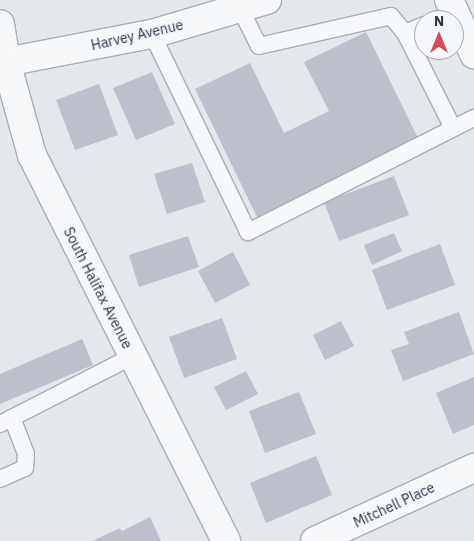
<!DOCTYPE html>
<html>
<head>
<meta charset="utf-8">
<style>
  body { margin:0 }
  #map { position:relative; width:474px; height:541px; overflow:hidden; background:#e4e7ec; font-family:"IBM Plex Sans",sans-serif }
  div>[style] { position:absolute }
  .building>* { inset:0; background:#bbc0ca }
  .roads { filter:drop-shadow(1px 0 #a9aeb7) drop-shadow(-1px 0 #a9aeb7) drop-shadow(0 1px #a9aeb7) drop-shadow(0 -1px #a9aeb7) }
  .service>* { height:16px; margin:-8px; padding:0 8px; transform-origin:8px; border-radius:8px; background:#f7f8fa }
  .minor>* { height:28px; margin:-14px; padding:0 14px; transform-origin:14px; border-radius:14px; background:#f7f8fa }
  .tertiary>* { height:28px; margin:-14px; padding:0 14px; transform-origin:14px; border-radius:14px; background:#f7f8fa }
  span { translate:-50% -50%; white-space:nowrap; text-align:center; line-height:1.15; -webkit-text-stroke:4px #f4f6f9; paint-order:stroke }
  .street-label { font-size:14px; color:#2b3445 }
  .north { position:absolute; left:414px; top:10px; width:50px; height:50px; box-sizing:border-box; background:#f4f6f9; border:1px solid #a4a8b1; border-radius:50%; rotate:0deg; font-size:14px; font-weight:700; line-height:20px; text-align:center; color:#2b3445 }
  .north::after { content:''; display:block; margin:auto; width:18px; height:22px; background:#d1495b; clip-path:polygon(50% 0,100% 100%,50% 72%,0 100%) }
</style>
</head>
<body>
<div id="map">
  <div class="building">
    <div style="clip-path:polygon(366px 32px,418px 138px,257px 217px,195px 89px,250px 63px,284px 133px,329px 111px,304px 62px)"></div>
    <div style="clip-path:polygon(152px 72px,175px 124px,136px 140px,113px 88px)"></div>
    <div style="clip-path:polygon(99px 84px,118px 135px,75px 150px,56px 100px)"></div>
    <div style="clip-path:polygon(192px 163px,205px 202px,167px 214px,154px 174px)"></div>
    <div style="clip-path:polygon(394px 176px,409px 215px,339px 241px,324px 202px)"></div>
    <div style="clip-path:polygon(394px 233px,402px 251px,372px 265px,364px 245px)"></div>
    <div style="clip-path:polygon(188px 236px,199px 267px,139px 287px,129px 255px)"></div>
    <div style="clip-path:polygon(440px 244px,455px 285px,387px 310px,372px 270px)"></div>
    <div style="clip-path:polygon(233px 252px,250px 285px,215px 303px,198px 271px)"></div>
    <div style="clip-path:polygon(459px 312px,474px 354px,403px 381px,391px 350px,409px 344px,404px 332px)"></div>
    <div style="clip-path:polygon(222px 318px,237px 359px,184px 378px,169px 337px)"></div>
    <div style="clip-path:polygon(341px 321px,354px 346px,325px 360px,313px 335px)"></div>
    <div style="clip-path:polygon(82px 339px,93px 365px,0 404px,0 374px)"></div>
    <div style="clip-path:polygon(246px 371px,258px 394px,226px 410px,214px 387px)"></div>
    <div style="clip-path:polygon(474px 377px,474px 425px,453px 434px,436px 393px)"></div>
    <div style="clip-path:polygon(299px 392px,316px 434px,265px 453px,249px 411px)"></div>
    <div style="clip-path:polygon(316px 456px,332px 495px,266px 523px,250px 483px)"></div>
    <div style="clip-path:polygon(150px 517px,161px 541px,92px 541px,120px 528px,122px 531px)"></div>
  </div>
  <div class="roads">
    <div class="service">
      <div style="left:240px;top:8px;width:42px;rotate:63.4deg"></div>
      <div style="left:259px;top:46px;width:135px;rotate:-12.8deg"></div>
      <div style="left:391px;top:16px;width:22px;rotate:51deg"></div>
      <div style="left:405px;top:33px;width:106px;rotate:63.2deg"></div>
      <div style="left:436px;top:20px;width:20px;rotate:-24deg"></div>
      <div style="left:405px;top:33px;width:21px;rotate:-23deg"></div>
      <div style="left:152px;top:34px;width:220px;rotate:64.1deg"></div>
      <div style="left:248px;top:232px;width:253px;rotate:-26.8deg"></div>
      <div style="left:0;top:424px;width:149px;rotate:-27.1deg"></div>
      <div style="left:0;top:479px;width:27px;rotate:-24deg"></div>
      <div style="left:25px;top:468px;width:14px;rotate:-86deg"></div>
      <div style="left:26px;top:454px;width:39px;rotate:-111deg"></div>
    </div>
    <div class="minor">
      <div style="left:6px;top:62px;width:149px;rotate:-10.9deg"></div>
      <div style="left:152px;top:34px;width:120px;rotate:-16.5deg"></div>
      <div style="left:315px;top:541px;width:175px;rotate:-24.7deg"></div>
    </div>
    <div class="tertiary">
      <div style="left:449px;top:0;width:60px;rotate:65.2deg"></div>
      <div style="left:0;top:24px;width:38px;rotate:81deg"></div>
      <div style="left:6px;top:62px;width:97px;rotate:74.4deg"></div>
      <div style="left:32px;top:155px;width:432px;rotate:63.3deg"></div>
    </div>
  </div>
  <div class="street-label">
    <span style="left:137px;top:35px;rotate:-13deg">Harvey Avenue</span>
    <span style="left:98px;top:288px;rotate:63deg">South Halifax Avenue</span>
    <span style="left:394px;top:505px;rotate:-25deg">Mitchell Place</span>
  </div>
  <div class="north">N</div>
</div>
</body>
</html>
